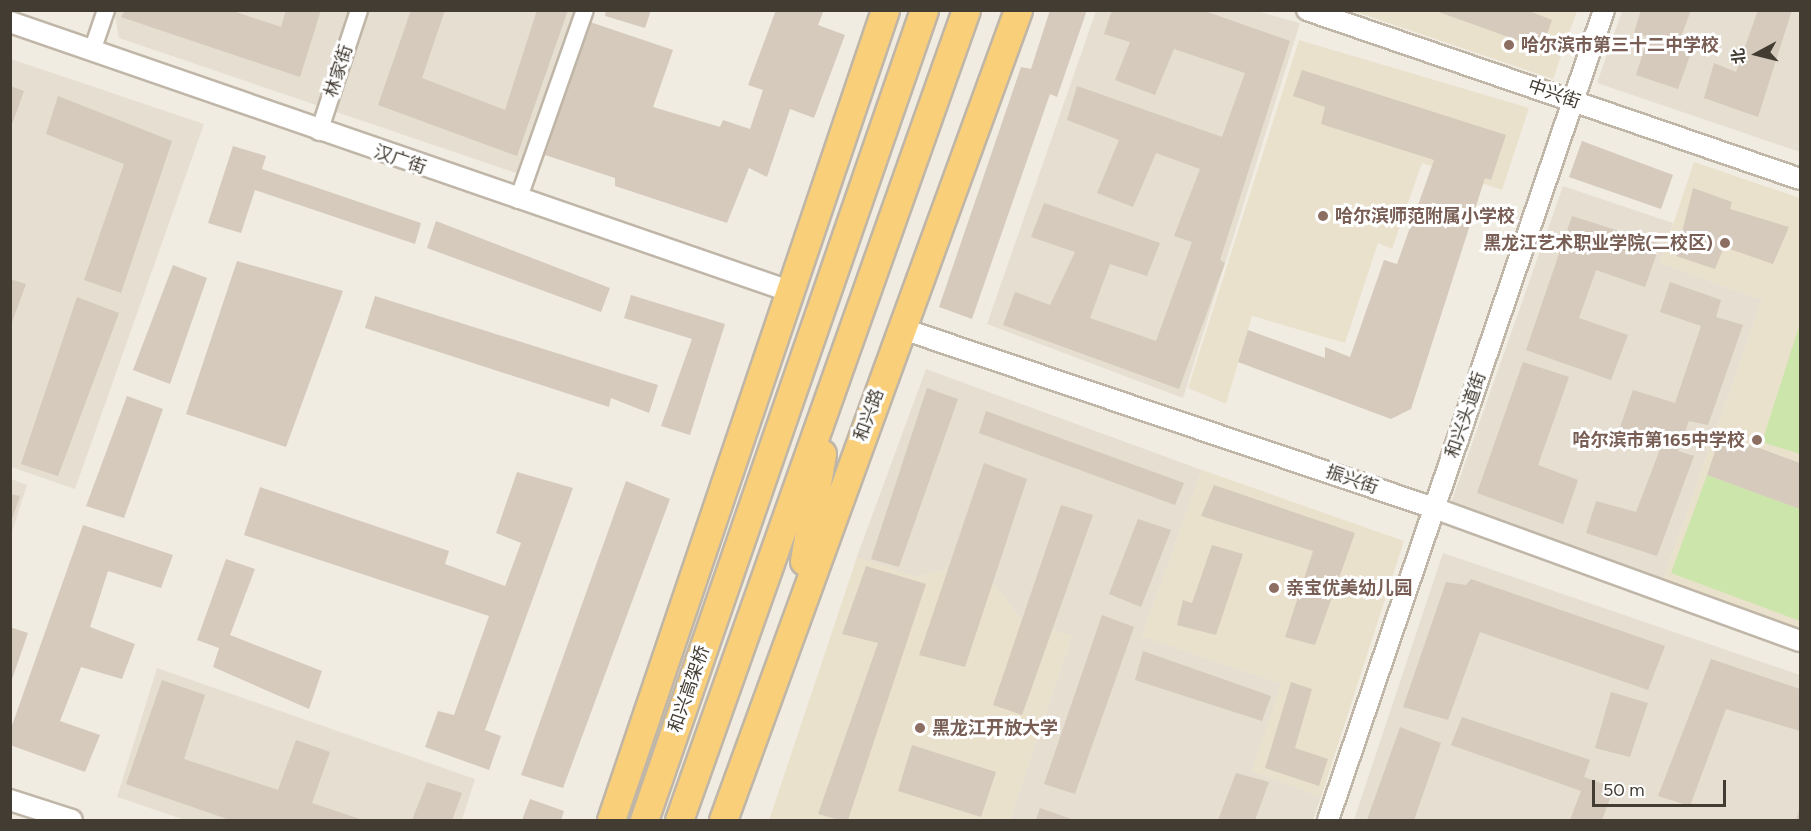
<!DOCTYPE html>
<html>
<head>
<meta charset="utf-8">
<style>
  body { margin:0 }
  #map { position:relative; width:1811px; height:831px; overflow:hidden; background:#f1ece2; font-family:Figtree,"Noto Sans SC",sans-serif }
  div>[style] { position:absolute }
  .residential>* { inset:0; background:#e5ded1 }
  .education>* { inset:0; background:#eae1cc }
  .green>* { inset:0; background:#cce5ab }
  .building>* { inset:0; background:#d5cabb }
  .roads { filter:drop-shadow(2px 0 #bfb6a8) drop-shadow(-2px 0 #bfb6a8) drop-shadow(0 2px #bfb6a8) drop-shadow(0 -2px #bfb6a8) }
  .minor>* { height:16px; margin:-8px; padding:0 8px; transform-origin:8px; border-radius:8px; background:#fff }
  .tertiary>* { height:20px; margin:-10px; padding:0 10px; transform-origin:10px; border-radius:10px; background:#fff }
  .trunk>* { height:27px; margin:-13.5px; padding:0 13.5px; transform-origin:13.5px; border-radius:13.5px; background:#facf7a }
  .dots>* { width:16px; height:16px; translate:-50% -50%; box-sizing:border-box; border:3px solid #fff; border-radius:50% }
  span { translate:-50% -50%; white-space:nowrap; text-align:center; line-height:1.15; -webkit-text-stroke:6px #fff; paint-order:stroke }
  .education-label { font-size:18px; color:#785e54; font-weight:700 }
  .left { translate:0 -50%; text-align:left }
  .right { translate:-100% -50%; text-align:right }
  .street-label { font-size:18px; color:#423c33 }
  .frame { position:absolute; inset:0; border:12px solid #423c33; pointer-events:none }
  .north { position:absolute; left:1727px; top:24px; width:60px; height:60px; -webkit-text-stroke:4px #fff; paint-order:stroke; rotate:263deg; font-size:16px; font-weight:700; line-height:24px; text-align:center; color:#423c33 }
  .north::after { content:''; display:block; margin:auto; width:21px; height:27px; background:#423c33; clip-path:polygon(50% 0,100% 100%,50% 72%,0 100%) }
  .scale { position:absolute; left:1592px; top:780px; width:134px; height:27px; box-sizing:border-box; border:3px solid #423c33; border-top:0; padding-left:8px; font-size:18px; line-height:21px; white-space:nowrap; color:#423c33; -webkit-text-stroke:4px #fff; paint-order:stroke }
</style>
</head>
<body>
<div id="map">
  <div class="residential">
    <div style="clip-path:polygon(114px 10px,579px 11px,522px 175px,119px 38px)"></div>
    <div style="clip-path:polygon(1096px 11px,1257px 11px,1300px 23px,1183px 398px,987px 324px)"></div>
    <div style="clip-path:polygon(1622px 11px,1800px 11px,1800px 152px,1597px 83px)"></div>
    <div style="clip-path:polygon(11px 59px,204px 124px,75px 489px,11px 467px)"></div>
    <div style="clip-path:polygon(1563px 186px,1673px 223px,1660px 263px,1762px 300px,1663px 580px,1451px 503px)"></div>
    <div style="clip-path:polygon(926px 369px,1202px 470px,1142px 636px,1282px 684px,1252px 771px,1321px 797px,1313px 820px,1010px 820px,1072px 636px,1022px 620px,992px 582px,945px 569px,918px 577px,855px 562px)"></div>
    <div style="clip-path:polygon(11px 479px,27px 485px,11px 535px)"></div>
    <div style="clip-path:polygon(1443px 553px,1800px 675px,1800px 820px,1354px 820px)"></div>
    <div style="clip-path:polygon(157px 668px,475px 779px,462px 820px,185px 820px,117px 797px)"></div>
  </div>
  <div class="education">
    <div style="clip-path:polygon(1353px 11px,1577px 11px,1553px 79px)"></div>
    <div style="clip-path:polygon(1299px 40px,1529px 108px,1502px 190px,1422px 163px,1392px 249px,1378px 243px,1345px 343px,1252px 316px,1226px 404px,1188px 388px)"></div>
    <div style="clip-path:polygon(1694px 162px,1800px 198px,1800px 629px,1663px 580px,1762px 300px,1660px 263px)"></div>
    <div style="clip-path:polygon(1202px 470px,1404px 541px,1321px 797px,1252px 771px,1281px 684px,1142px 636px)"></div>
    <div style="clip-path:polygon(857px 557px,918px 577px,945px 569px,992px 582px,1022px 620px,1072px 636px,1010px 820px,769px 820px)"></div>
  </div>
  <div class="green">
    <div style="clip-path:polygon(1800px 323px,1800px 454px,1762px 442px)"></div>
    <div style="clip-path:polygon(1707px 475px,1800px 509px,1800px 621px,1671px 573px)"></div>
  </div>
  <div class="building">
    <div style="clip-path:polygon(125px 10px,230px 10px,281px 27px,286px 10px,321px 10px,300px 77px,121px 17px)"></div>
    <div style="clip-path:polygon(411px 10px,445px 10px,422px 78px,505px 110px,537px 10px,568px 10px,517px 156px,378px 105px)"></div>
    <div style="clip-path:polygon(606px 10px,651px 10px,645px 28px,605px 16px)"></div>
    <div style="clip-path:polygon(776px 10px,824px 10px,818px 25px,845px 35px,814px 118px,790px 109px,767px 177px,749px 168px,727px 223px,615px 186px,615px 178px,545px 155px,590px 22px,673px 50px,653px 107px,720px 127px,723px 120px,750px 129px,763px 90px,748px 85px)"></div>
    <div style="clip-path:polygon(1050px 10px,1087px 10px,1057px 97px,1050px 94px,972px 319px,939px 307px,1021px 67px,1031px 69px)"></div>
    <div style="clip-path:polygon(1112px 10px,1202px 10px,1290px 41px,1220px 260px,1225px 263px,1179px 389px,1003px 325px,1015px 292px,1050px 305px,1075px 252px,1031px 237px,1044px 203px,1160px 243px,1147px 276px,1110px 264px,1090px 318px,1156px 341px,1192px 242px,1174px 236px,1200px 169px,1156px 153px,1133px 207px,1097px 193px,1119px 140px,1067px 120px,1077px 86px,1222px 137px,1245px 73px,1174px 49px,1155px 95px,1115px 80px,1130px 42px,1104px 34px)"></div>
    <div style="clip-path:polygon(1433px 10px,1527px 10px,1552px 20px,1542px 49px)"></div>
    <div style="clip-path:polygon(1641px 10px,1691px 10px,1678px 45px,1692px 50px,1678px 89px,1636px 75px,1648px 37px,1634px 33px)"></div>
    <div style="clip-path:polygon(1758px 10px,1792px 10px,1758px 117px,1704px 98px,1714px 63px,1736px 72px)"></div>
    <div style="clip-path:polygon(1302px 70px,1506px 135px,1491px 180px,1485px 178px,1411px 409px,1391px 419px,1238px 362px,1248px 330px,1325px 358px,1325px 347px,1350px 357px,1384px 260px,1397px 264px,1434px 160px,1321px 124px,1325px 107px,1293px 96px)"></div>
    <div style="clip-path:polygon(10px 86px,24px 91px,11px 127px,10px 127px)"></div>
    <div style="clip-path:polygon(58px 96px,172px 141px,121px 293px,84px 280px,124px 164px,46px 134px)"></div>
    <div style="clip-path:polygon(1582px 141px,1673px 175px,1661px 209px,1569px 177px)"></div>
    <div style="clip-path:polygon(233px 146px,266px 156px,262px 169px,421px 223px,415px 244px,255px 190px,241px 233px,208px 223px)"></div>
    <div style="clip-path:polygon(1693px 188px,1732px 202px,1730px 209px,1789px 227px,1773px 264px,1724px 247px,1715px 269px,1676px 256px)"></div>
    <div style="clip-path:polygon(1572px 216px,1660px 244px,1645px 287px,1596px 270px,1579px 318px,1628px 335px,1611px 380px,1526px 350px)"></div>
    <div style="clip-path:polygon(436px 221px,610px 288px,601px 312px,427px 248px)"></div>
    <div style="clip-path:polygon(237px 261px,343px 291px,286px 447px,186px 414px)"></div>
    <div style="clip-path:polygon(173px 265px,207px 278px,170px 384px,133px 370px)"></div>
    <div style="clip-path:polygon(10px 279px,26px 284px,11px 325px,10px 325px)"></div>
    <div style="clip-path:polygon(1670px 282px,1721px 300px,1716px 317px,1743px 325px,1708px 425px,1689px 421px,1678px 451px,1694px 456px,1657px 556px,1586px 533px,1596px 501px,1636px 512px,1662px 444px,1619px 430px,1633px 390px,1675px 403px,1701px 326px,1660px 312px)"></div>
    <div style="clip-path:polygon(631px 295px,725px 324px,690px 435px,661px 426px,692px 339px,624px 318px)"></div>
    <div style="clip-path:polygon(375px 296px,658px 385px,649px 413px,611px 398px,609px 407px,365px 328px)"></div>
    <div style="clip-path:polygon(77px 297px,119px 313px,58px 476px,21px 464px)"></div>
    <div style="clip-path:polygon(1523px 362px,1569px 377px,1538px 465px,1578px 480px,1563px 524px,1477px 493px)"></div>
    <div style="clip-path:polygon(927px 388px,958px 399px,899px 567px,871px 559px)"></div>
    <div style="clip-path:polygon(127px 396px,163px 409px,124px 518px,86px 506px)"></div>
    <div style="clip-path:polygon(986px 411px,1184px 483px,1175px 505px,979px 433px)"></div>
    <div style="clip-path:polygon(1721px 434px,1800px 463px,1800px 509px,1707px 475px)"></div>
    <div style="clip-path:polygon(984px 463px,1027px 479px,965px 667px,919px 655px)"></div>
    <div style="clip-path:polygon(517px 472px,573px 488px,485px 730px,501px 736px,489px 770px,425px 747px,438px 711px,454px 715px,489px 616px,244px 535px,260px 487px,449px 551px,445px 564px,505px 586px,521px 543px,496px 533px)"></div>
    <div style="clip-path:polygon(626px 481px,670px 499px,563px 788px,521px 775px)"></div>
    <div style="clip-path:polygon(1214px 485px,1355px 533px,1315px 645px,1285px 637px,1313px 551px,1201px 516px)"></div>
    <div style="clip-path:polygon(10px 494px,20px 496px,11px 522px,10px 522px)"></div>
    <div style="clip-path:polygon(1061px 505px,1093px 515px,1022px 715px,993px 705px)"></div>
    <div style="clip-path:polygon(1138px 519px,1171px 530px,1141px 607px,1109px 594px)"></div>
    <div style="clip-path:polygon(83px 525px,173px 555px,161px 588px,108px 571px,90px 627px,135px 644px,122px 679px,81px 667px,60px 721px,100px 735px,85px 772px,10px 745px,10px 731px)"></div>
    <div style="clip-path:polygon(1212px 545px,1243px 554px,1216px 635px,1177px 625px,1183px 600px,1192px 603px)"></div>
    <div style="clip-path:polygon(226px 559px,255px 569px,230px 635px,322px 671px,309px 709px,213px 667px,219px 648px,197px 640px)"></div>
    <div style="clip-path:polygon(866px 566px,926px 584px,848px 820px,840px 820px,818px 814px,878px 643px,842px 634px)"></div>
    <div style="clip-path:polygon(1471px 579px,1665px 646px,1648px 690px,1480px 632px,1448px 720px,1403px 707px,1446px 582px,1466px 585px)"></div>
    <div style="clip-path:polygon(1102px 615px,1134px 627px,1075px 794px,1044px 784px)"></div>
    <div style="clip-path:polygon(10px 627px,28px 633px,11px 682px,10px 682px)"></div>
    <div style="clip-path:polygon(1143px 651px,1271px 696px,1262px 721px,1135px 680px)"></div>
    <div style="clip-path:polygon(1711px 659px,1800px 689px,1800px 731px,1726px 709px,1690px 806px,1658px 796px)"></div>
    <div style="clip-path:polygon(162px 680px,205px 695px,184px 759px,278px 790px,296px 740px,330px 752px,312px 803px,363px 820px,230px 820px,126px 784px)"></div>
    <div style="clip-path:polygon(1291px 682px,1312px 689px,1295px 748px,1328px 759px,1319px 786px,1265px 768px)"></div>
    <div style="clip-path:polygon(1611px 692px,1648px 703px,1630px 757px,1595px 748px)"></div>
    <div style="clip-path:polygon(1462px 717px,1590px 760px,1584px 777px,1614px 788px,1602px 820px,1570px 820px,1581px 791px,1451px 745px)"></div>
    <div style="clip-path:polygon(1400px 727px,1441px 743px,1414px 820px,1367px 820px)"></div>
    <div style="clip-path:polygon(912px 745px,996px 772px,981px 817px,898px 791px)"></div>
    <div style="clip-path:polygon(1236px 773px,1269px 782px,1255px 820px,1218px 820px)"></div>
    <div style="clip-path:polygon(427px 782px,462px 793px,452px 820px,412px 820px)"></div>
    <div style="clip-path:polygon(530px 799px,564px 811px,561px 820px,522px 820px)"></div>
    <div style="clip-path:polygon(1800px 807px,1800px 820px,1796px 820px)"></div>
    <div style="clip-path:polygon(1040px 808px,1074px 820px,1036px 820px)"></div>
  </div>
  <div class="roads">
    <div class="minor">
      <div style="left:92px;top:51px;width:43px;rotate:-71.1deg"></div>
      <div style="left:319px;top:132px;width:128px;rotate:-71.8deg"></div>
      <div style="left:518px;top:200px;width:201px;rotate:-70.6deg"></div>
    </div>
    <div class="tertiary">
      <div style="left:1307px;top:10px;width:521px;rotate:18.92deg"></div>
      <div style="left:10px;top:22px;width:827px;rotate:19.05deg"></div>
      <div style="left:900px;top:328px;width:564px;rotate:18.63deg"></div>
      <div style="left:1434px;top:508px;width:389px;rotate:20deg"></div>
      <div style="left:10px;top:800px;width:65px;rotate:17.9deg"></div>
      <div style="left:1328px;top:820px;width:856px;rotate:-71.18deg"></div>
    </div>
    <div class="trunk">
      <div style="left:804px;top:561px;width:109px;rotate:-80.5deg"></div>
      <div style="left:611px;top:820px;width:855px;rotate:-71.31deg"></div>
      <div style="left:644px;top:820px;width:857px;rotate:-70.93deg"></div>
      <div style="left:679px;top:820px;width:859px;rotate:-70.49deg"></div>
      <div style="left:723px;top:820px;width:862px;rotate:-69.99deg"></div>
    </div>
  </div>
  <div class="dots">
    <div style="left:1509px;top:45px;background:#8d6e63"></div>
    <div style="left:1323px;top:216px;background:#8d6e63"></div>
    <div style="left:1725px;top:243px;background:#8d6e63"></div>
    <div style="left:1757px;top:440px;background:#8d6e63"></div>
    <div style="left:1274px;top:588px;background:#8d6e63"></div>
    <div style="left:920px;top:728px;background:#8d6e63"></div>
  </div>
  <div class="education-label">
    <span class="left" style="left:1521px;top:45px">哈尔滨市第三十二中学校</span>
    <span class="left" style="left:1335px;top:216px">哈尔滨师范附属小学校</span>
    <span class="right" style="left:1713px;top:243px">黑龙江艺术职业学院(二校区)</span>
    <span class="right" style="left:1745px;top:440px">哈尔滨市第165中学校</span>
    <span class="left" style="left:1286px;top:588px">亲宝优美幼儿园</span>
    <span class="left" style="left:932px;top:728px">黑龙江开放大学</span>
  </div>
  <div class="street-label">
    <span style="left:339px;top:71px;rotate:-72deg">林家街</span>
    <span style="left:1554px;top:94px;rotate:19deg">中兴街</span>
    <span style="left:400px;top:160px;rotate:19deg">汉广街</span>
    <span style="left:869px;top:415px;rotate:-70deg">和兴路</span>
    <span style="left:1466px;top:415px;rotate:-71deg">和兴头道街</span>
    <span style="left:1352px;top:480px;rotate:19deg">振兴街</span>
    <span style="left:689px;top:689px;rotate:-71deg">和兴高架桥</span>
  </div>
  <div class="frame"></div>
  <div class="north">北</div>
  <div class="scale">50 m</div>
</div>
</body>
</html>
